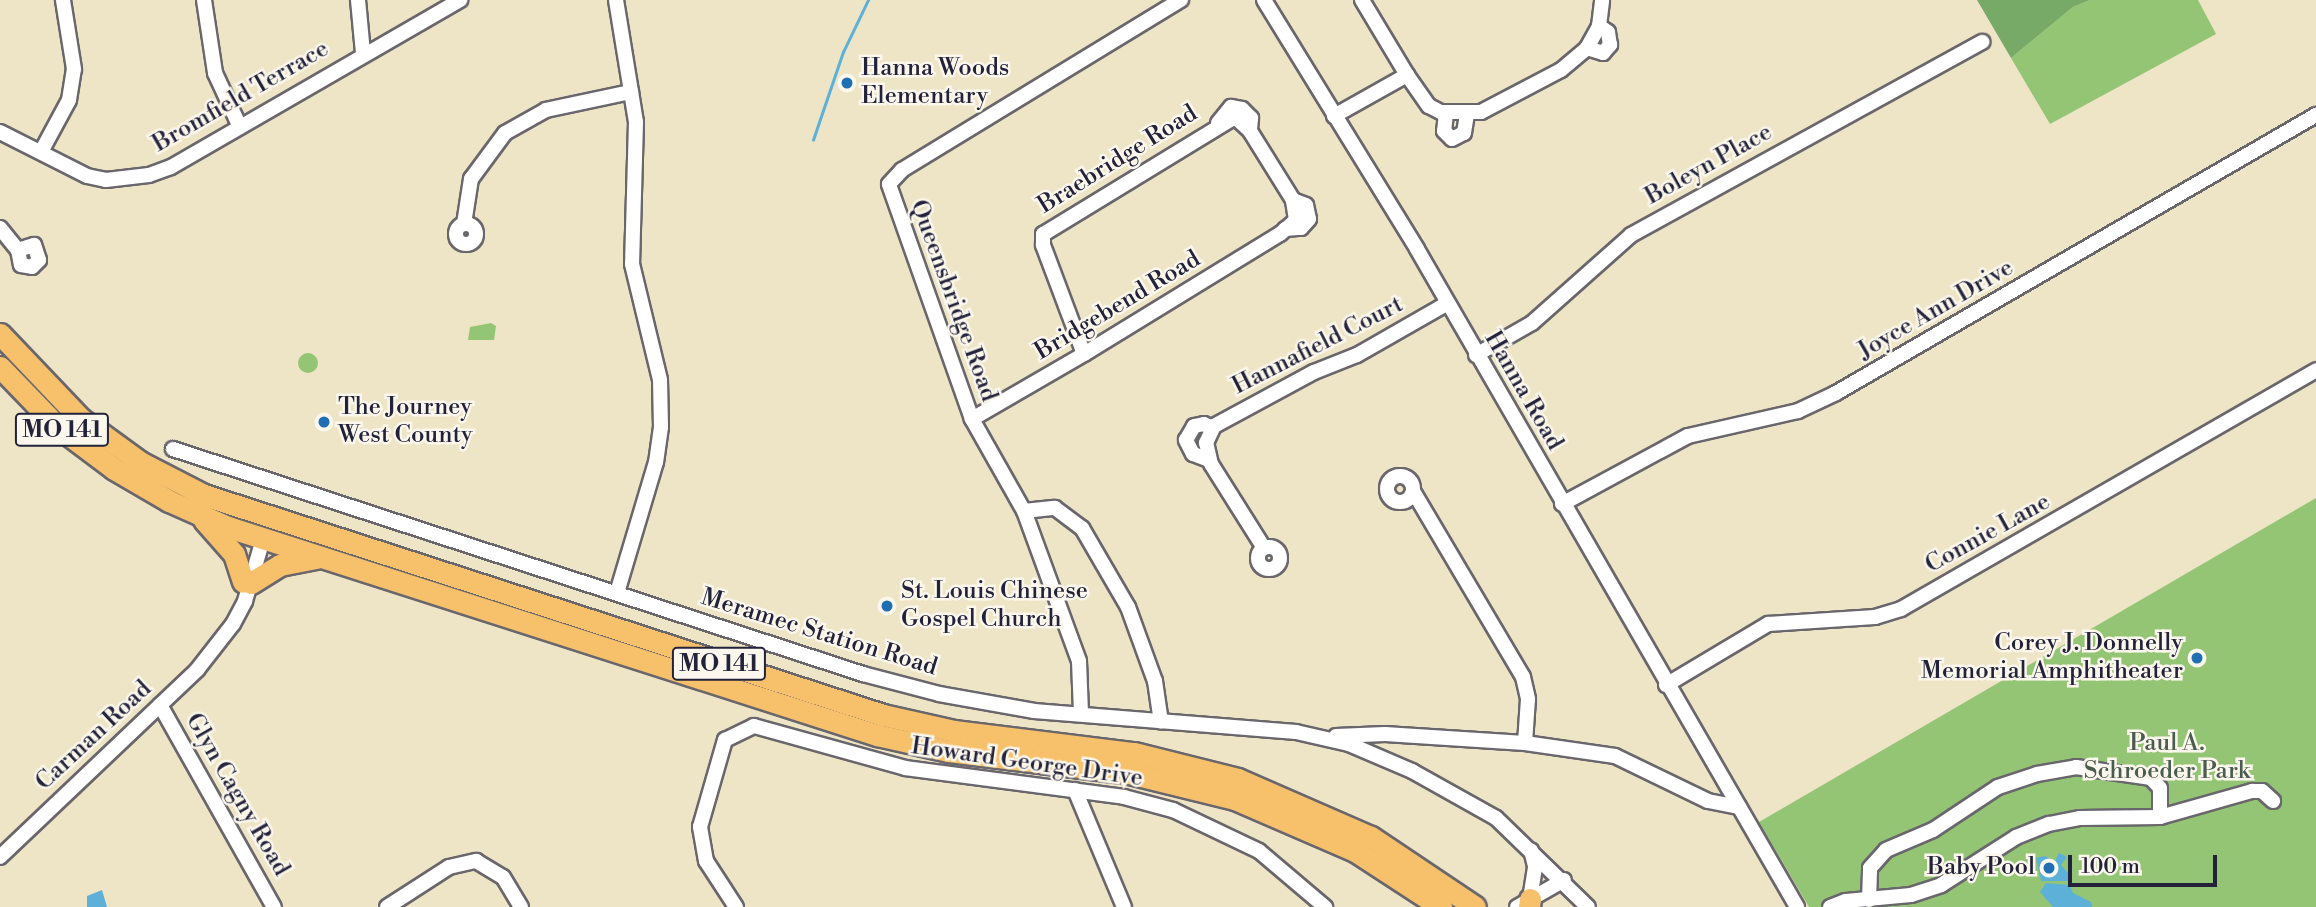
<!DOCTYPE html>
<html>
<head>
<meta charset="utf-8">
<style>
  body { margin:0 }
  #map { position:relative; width:2316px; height:907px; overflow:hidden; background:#eee4c6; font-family:"Libre Bodoni",serif }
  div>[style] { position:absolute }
  .green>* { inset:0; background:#93c575 }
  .round { border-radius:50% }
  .forest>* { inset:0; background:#76aa66 }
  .water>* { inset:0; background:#5db1d9 }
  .stream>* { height:2.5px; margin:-1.25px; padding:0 1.25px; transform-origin:1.25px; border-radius:1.25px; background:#5db1d9 }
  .roads { filter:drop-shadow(2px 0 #69666c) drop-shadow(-2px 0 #69666c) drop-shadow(0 2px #69666c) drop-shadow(0 -2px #69666c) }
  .minor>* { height:14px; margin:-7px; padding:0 7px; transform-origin:7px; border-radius:7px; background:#fff }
  .minor>.ring { margin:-7px; padding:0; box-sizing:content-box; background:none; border:14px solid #fff; border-radius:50% }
  .highway>* { height:21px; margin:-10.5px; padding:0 10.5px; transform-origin:10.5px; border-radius:10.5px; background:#f7c06b }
  .dots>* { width:19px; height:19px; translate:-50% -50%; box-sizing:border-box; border:4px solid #fbf7ec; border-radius:50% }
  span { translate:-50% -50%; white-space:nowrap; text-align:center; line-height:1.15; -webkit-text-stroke:5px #fbf7ec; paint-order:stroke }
  .shield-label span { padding:2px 5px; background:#fbf7ec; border:2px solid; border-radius:5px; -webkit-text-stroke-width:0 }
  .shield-label { font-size:23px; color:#22223b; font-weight:700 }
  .poi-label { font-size:24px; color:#22223b }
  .left { translate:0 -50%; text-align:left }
  .right { translate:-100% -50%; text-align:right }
  .street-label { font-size:24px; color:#22223b }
  .park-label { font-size:24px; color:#4a5b4f }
  .scale { position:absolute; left:2068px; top:855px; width:149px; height:32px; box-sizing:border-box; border:4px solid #22223b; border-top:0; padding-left:9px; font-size:21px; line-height:24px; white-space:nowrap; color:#22223b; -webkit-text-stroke:5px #fbf7ec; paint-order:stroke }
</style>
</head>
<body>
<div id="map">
  <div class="green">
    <div style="clip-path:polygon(2090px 0,2198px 0,2216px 34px,2050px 124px,2011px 58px,2073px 7px)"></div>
    <div style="clip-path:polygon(491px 323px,496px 326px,494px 340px,468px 340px,470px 327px)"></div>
    <div class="round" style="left:298px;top:353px;width:20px;height:20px"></div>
    <div style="clip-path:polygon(2316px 498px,2316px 907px,1809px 907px,1759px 822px)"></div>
  </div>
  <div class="forest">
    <div style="clip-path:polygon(1977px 0,2090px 0,2073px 7px,2011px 58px)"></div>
  </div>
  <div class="water">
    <div style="clip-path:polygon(2059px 853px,2067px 857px,2061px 865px,2069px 874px,2068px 881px,2041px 881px,2036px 858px,2045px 856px,2055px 861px)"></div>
    <div style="clip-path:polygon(2046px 883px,2070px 885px,2073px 893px,2091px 902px,2092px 907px,2053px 907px,2040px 892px)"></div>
    <div style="clip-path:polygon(102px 890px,107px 907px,87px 907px,87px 896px)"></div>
  </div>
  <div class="stream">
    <div style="left:813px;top:140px;width:93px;rotate:-71.2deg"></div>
    <div style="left:843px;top:52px;width:58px;rotate:-64.3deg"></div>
  </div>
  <div class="roads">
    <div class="minor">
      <div style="left:204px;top:0;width:74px;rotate:81.4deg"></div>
      <div style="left:215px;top:73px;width:57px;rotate:65.2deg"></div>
      <div style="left:358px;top:0;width:53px;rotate:84.6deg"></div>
      <div style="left:616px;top:0;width:124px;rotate:80.7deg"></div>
      <div style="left:636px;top:122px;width:142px;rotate:91.6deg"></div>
      <div style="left:632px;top:264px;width:119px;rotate:76.4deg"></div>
      <div style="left:660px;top:380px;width:47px;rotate:88.8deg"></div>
      <div style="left:661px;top:427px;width:35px;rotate:98deg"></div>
      <div style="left:656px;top:462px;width:137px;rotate:106.6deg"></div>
      <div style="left:1264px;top:0;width:292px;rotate:58.4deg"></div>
      <div style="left:1417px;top:249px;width:760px;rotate:59.99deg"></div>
      <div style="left:1362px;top:0;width:87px;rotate:59deg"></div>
      <div style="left:1587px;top:48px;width:17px;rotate:17deg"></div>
      <div style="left:1603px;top:53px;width:11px;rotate:-49deg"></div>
      <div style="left:1610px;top:45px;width:13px;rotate:-99deg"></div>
      <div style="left:1608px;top:32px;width:11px;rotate:-146deg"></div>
      <div style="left:1446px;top:113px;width:18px;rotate:96deg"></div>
      <div style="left:1444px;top:131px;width:11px;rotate:45deg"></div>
      <div style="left:1452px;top:139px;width:13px;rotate:-27deg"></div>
      <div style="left:1464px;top:133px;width:18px;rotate:-81deg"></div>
      <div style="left:1334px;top:116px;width:84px;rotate:-29.3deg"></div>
      <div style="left:1407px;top:75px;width:38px;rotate:55deg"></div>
      <div style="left:1429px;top:106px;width:13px;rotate:27deg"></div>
      <div style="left:1441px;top:112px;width:40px"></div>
      <div style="left:1481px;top:112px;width:90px;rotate:-27.7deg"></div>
      <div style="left:1561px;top:70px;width:34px;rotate:-40deg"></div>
      <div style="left:1587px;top:48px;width:25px;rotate:-61deg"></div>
      <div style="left:1599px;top:26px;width:26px;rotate:-83deg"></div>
      <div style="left:1218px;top:123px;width:21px;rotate:-51deg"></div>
      <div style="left:1231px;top:107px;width:11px;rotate:10deg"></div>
      <div style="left:1242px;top:109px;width:13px;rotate:45deg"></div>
      <div style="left:1251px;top:118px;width:12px;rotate:95deg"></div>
      <div style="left:0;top:132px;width:97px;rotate:26.8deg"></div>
      <div style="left:87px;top:176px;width:19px;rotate:12deg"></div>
      <div style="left:106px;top:180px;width:43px;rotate:-6.6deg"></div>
      <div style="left:149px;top:175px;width:23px;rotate:-20deg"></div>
      <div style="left:171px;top:167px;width:334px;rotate:-30deg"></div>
      <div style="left:42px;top:150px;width:57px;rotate:-61.6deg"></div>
      <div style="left:69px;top:100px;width:31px;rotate:-81deg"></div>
      <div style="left:74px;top:69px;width:70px;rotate:-99.1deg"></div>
      <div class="ring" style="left:456px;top:224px;width:6px;height:6px"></div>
      <div style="left:464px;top:224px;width:46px;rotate:-81.2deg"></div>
      <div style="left:471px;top:179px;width:57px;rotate:-53.5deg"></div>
      <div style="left:505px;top:133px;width:47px;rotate:-29.3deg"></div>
      <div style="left:546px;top:110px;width:87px;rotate:-12deg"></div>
      <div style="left:0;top:228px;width:28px;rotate:51deg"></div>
      <div style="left:18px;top:250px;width:15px;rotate:79deg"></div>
      <div style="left:21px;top:265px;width:11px;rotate:10deg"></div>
      <div style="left:32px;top:267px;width:10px;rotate:-45deg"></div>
      <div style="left:39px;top:260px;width:16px;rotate:-108deg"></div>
      <div style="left:34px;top:245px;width:17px;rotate:163deg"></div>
      <div style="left:1285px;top:229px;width:16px;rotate:-4deg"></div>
      <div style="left:1301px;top:228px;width:12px;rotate:-48deg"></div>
      <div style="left:1309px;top:219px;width:14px;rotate:-102deg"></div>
      <div style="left:1306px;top:205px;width:14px;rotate:-159deg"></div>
      <div style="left:1476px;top:355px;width:64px;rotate:-29.7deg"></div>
      <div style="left:1532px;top:323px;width:132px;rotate:-41.6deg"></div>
      <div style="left:1631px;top:235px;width:401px;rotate:-28.8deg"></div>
      <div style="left:972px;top:419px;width:129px;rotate:-30.1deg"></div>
      <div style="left:1084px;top:354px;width:230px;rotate:-31.5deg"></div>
      <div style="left:1280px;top:234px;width:21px;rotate:-41deg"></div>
      <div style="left:1296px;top:220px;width:20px;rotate:-99deg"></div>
      <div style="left:1293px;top:200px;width:81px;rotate:-121.9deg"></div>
      <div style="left:1250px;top:131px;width:21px;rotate:-137deg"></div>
      <div style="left:1235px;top:117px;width:225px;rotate:148.6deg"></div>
      <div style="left:1043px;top:234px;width:11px;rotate:90deg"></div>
      <div style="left:1043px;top:245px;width:116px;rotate:69.4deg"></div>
      <div style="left:173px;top:449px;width:726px;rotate:18.06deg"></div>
      <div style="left:863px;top:674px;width:79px;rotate:14.7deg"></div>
      <div style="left:939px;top:694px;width:97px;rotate:10.1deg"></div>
      <div style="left:1034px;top:711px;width:263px;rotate:4.6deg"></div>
      <div style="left:1296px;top:732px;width:54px;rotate:12.8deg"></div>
      <div style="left:1349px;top:744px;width:69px;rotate:23.2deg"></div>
      <div style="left:1412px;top:771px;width:96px;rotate:29.2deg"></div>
      <div style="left:1496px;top:818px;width:128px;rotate:44.1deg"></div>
      <div style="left:1209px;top:460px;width:17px;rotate:-159deg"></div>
      <div style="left:1193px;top:454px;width:16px;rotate:-117deg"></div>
      <div style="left:1186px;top:440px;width:16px;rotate:-60deg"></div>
      <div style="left:1194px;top:426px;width:10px;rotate:-11deg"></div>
      <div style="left:1204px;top:424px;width:9px;rotate:27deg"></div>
      <div class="ring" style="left:1387px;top:476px;width:12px;height:12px"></div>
      <div style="left:1413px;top:491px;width:216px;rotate:59.4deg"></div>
      <div style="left:1523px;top:677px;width:23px;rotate:77deg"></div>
      <div style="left:1528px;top:699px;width:44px;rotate:93.9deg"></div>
      <div style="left:1562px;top:504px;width:143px;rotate:-28.4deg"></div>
      <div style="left:1688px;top:436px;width:113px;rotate:-12.8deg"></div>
      <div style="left:1798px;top:411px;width:42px;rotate:-25.3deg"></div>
      <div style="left:1836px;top:393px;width:555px;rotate:-30.08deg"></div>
      <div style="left:1024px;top:511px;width:31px;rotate:-6deg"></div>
      <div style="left:1055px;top:508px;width:34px;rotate:37deg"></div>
      <div style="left:1082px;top:528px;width:91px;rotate:59.8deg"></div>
      <div style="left:1128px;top:607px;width:79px;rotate:70deg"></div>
      <div style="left:1155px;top:681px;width:41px;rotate:81.7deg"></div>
      <div class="ring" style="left:1258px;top:547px;width:8px;height:8px"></div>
      <div style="left:1264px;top:548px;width:99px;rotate:-122.2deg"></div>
      <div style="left:1211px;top:464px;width:22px;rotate:-103deg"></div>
      <div style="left:1206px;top:443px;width:19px;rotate:-65deg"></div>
      <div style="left:1214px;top:426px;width:114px;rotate:-28.4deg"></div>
      <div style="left:1314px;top:372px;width:46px;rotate:-21.6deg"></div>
      <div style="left:1357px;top:355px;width:103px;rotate:-29.8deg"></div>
      <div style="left:1666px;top:685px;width:119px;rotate:-30.9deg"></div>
      <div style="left:1768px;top:624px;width:107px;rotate:-3.7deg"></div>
      <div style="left:1875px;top:617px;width:27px;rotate:-17deg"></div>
      <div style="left:1901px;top:609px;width:479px;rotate:-29.9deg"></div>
      <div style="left:160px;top:705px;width:232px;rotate:60.6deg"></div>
      <div style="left:1081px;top:713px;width:52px;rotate:-92.2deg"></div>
      <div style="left:1079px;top:661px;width:160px;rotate:-110.1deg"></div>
      <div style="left:1024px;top:511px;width:106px;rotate:-119.5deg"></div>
      <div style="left:972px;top:419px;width:249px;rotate:-109.5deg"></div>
      <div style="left:889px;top:184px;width:19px;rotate:-47deg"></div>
      <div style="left:902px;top:170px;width:327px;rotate:-31.4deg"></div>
      <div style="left:1336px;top:736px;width:49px;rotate:-2.3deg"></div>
      <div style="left:1385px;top:734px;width:140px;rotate:3.7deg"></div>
      <div style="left:1525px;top:743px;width:91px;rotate:8.2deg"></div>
      <div style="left:1615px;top:756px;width:103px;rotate:25.8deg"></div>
      <div style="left:1708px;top:801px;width:32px;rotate:11deg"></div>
      <div style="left:1075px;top:790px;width:127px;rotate:67.3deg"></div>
      <div style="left:0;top:857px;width:272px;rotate:-43.5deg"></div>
      <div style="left:197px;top:670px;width:58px;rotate:-52deg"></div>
      <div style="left:233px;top:624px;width:26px;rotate:-62deg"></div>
      <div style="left:245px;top:601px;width:65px;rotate:-73.8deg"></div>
      <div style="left:1530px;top:899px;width:33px;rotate:-81deg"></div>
      <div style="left:1535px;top:866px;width:16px;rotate:-104deg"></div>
      <div style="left:1869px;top:900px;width:32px;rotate:-88deg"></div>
      <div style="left:1870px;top:868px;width:24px;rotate:-48deg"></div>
      <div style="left:1886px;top:850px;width:51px;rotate:-23.1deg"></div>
      <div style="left:1933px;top:830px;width:78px;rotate:-33.5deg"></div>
      <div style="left:1998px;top:787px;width:41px;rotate:-18.4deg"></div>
      <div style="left:2037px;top:774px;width:40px;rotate:-10deg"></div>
      <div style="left:2076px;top:767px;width:76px;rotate:8.3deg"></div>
      <div style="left:2151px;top:778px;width:13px;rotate:48deg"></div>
      <div style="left:2160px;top:788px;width:29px;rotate:90deg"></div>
      <div style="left:387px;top:907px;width:74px;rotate:-32.8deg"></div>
      <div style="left:449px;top:867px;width:28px;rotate:-13deg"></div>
      <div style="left:476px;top:861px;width:31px;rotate:31deg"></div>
      <div style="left:503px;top:877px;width:35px;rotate:59deg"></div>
      <div style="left:736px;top:907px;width:55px;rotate:-123.1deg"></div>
      <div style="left:706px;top:861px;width:35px;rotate:-100deg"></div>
      <div style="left:700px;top:827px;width:91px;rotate:-74deg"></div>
      <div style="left:725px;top:740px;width:32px;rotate:-26deg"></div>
      <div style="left:754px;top:726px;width:157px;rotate:15.5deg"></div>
      <div style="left:905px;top:768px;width:221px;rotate:7.5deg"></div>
      <div style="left:1124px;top:797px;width:51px;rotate:14.9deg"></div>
      <div style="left:1173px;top:810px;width:95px;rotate:25.5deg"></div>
      <div style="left:1259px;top:851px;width:87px;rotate:40.3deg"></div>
      <div style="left:1517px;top:907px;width:54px;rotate:-29.9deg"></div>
      <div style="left:1830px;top:907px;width:17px;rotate:-21deg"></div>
      <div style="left:1846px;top:901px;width:65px;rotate:-5.3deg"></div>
      <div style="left:1911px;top:895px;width:32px;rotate:-18deg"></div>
      <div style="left:1941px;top:885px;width:89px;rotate:-32.6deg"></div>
      <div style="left:2016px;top:837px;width:35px;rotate:-22deg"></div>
      <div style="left:2049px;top:824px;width:32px;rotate:-11deg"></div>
      <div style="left:2080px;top:818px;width:80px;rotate:-0.7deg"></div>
      <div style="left:2160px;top:817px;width:96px;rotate:-15.8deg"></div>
      <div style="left:2252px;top:791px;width:10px"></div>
      <div style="left:2262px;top:791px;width:15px;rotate:42deg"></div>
    </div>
    <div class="highway">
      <div style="left:0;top:334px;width:117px;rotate:46.4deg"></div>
      <div style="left:81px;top:419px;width:73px;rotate:36.1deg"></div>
      <div style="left:140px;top:462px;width:72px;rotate:27.3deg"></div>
      <div style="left:204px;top:495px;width:714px;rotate:17.95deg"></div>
      <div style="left:883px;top:715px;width:73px;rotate:12.7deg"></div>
      <div style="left:954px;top:731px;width:181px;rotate:7deg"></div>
      <div style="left:1134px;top:753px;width:107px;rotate:14deg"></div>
      <div style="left:1238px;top:779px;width:145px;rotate:23.6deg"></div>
      <div style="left:1371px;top:837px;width:125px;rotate:33.9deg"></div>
      <div style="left:0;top:367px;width:82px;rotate:46deg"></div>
      <div style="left:57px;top:426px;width:71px;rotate:37deg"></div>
      <div style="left:114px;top:469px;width:64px;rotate:30.2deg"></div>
      <div style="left:169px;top:501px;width:64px;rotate:23.8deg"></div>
      <div style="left:228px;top:527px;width:682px;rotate:17.77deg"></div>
      <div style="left:877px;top:735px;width:73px;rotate:12.7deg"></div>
      <div style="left:948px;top:751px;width:182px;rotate:6.9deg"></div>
      <div style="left:1129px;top:773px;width:109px;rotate:13.8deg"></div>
      <div style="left:1235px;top:799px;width:131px;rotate:23.4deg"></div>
      <div style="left:1355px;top:851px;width:103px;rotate:33.1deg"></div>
      <div style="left:204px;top:520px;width:45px;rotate:48.6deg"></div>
      <div style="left:234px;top:554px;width:29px;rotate:72deg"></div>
      <div style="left:251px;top:583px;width:34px;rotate:-32deg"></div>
      <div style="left:280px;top:565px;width:38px;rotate:-11deg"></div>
      <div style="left:1529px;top:907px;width:8px;rotate:-83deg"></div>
    </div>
  </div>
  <div class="dots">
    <div style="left:847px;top:83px;background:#1f6fb2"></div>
    <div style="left:324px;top:422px;background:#1f6fb2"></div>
    <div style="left:887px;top:606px;background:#1f6fb2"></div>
    <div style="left:2197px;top:658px;background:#1f6fb2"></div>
    <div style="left:2049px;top:868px;background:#1f6fb2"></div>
  </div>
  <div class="shield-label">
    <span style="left:62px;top:430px">MO 141</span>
    <span style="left:719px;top:664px">MO 141</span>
  </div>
  <div class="poi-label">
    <span class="left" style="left:861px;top:83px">Hanna Woods<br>Elementary</span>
    <span class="left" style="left:338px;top:422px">The Journey<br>West County</span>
    <span class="left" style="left:901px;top:606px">St. Louis Chinese<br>Gospel Church</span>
    <span class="right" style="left:2183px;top:658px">Corey J. Donnelly<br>Memorial Amphitheater</span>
    <span class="right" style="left:2035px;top:868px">Baby Pool</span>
  </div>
  <div class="street-label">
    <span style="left:241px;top:97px;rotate:-30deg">Bromfield Terrace</span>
    <span style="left:1118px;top:160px;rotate:-32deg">Braebridge Road</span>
    <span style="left:1709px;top:165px;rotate:-29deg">Boleyn Place</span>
    <span style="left:953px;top:301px;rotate:70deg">Queensbridge Road</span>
    <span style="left:1118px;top:306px;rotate:-31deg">Bridgebend Road</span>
    <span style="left:1936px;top:310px;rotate:-30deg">Joyce Ann Drive</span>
    <span style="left:1318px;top:346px;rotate:-27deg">Hannafield Court</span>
    <span style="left:1523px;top:391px;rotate:60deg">Hanna Road</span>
    <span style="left:1988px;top:534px;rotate:-29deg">Connie Lane</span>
    <span style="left:819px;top:633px;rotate:17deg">Meramec Station Road</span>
    <span style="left:94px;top:736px;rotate:-43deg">Carman Road</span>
    <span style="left:1027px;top:763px;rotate:8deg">Howard George Drive</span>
    <span style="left:237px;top:795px;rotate:60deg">Glyn Cagny Road</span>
  </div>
  <div class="park-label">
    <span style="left:2167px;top:758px">Paul A.<br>Schroeder Park</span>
  </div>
  <div class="scale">100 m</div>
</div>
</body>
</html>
